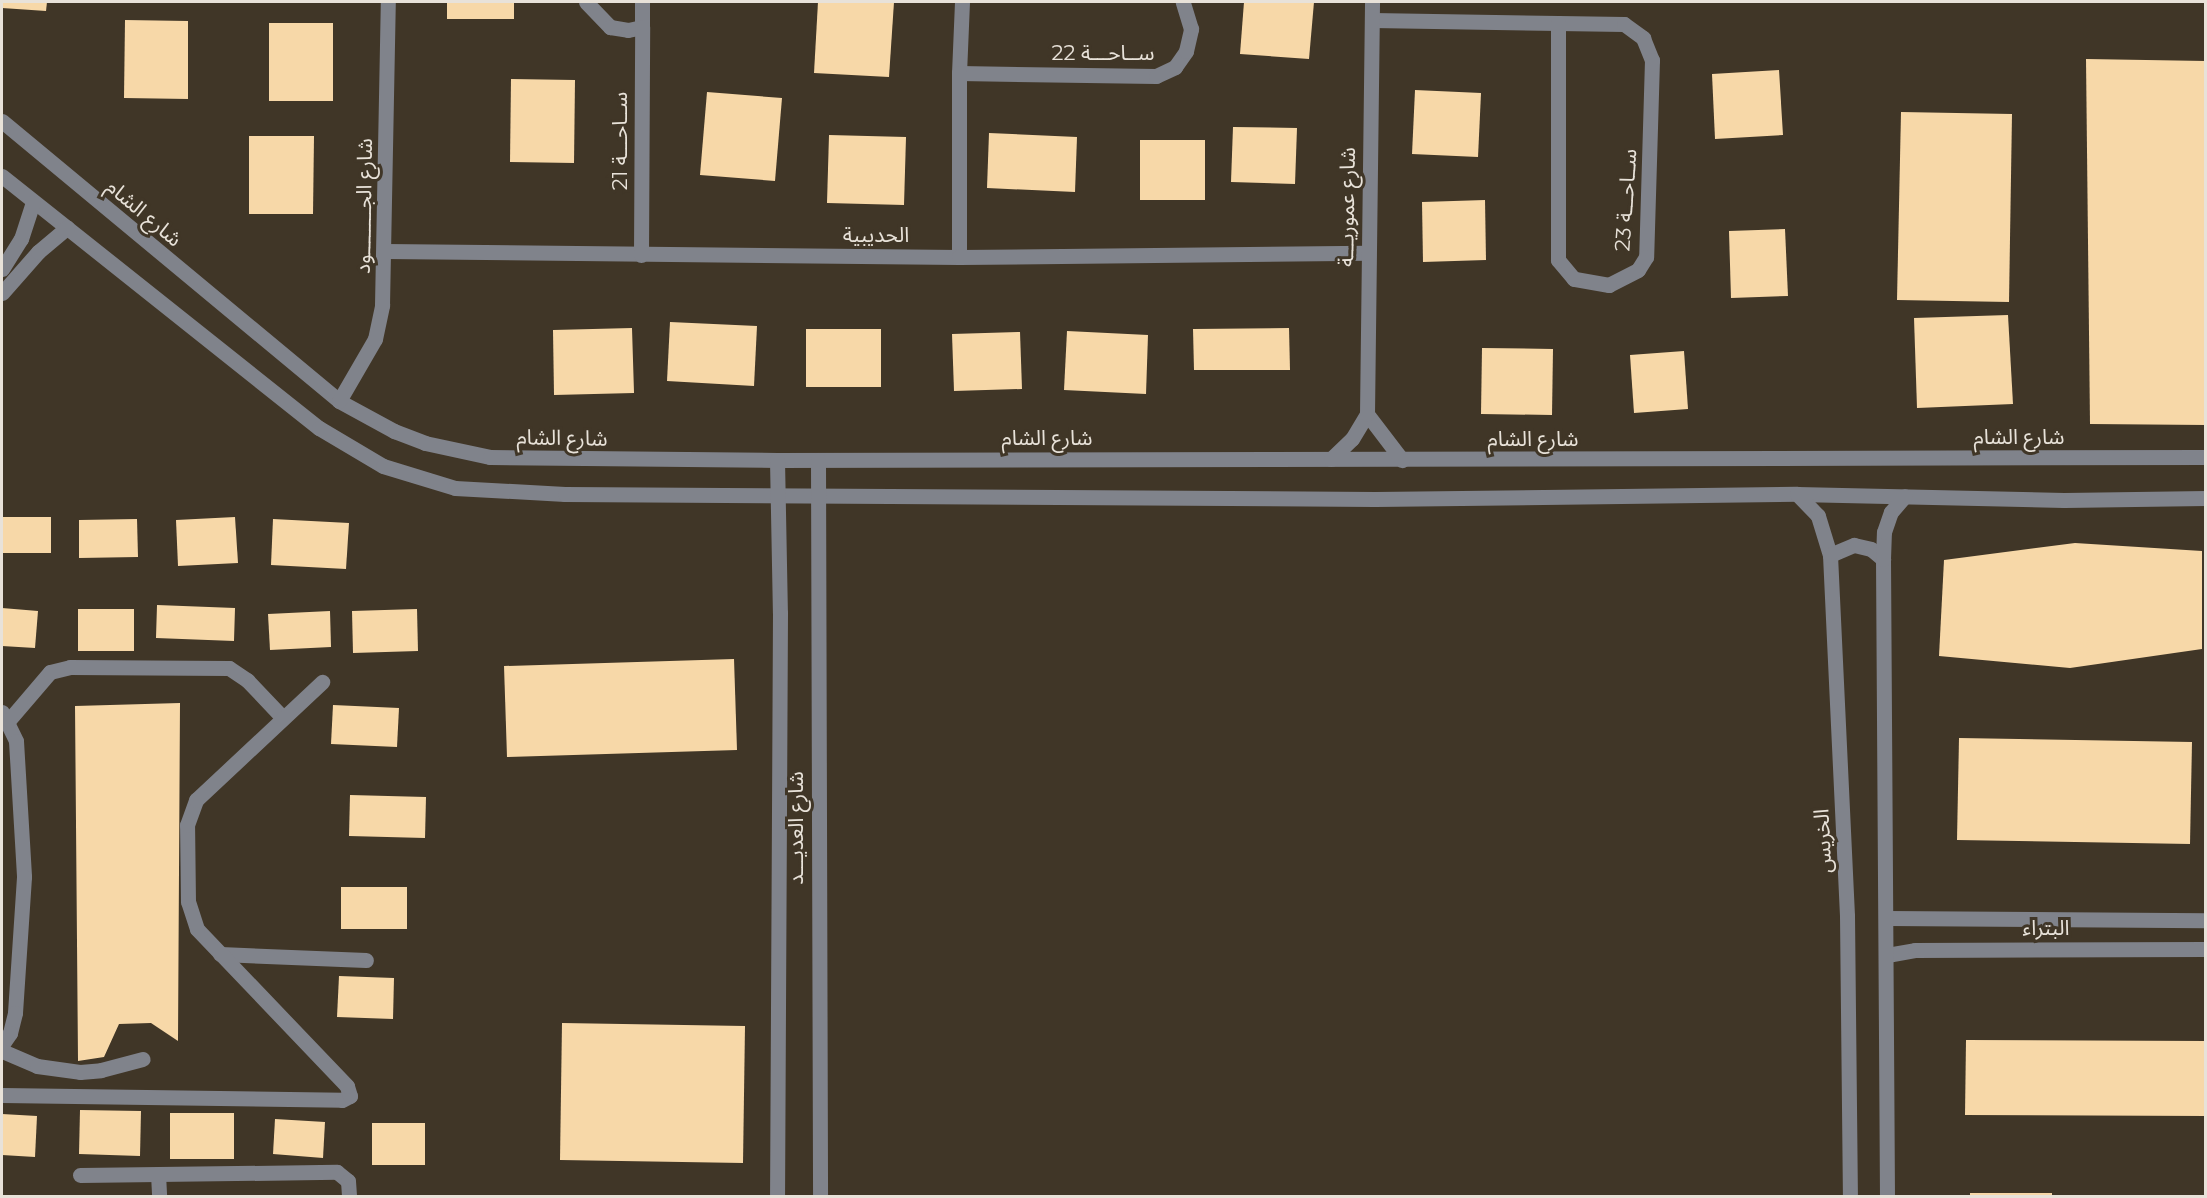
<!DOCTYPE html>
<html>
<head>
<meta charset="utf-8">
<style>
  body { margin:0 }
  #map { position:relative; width:2207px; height:1198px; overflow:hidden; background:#403627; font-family:Montserrat,"Noto Sans Arabic",sans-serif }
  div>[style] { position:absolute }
  .building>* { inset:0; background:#f7d8a8 }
  .minor>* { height:15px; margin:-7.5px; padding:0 7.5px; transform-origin:7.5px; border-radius:7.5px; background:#80838b }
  span { translate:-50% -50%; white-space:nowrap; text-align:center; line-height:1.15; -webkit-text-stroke:6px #403627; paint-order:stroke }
  .street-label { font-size:21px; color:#e8e2d9 }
  .frame { position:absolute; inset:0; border:3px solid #e8e2d9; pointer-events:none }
</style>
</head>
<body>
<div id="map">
  <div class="building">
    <div style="clip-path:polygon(2px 2px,47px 2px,46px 11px,2px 8px)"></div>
    <div style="clip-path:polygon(447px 2px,514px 2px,514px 19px,447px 19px)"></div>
    <div style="clip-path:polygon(818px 2px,894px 2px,889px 77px,814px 73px)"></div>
    <div style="clip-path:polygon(1244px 2px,1314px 2px,1309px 59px,1240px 54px)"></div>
    <div style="clip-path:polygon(125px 20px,188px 21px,188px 99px,124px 98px)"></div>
    <div style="clip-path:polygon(269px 23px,333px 23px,333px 101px,269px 101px)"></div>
    <div style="clip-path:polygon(2086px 59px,2206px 61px,2206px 425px,2090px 424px)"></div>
    <div style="clip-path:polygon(1779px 70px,1783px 135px,1715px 139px,1712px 74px)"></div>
    <div style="clip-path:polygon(511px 79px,575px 80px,574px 163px,510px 162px)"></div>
    <div style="clip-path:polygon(1415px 90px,1481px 93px,1478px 157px,1412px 154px)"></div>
    <div style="clip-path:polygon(707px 92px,782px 98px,775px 181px,700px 175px)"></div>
    <div style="clip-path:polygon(1901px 112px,2012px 114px,2009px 302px,1897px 300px)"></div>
    <div style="clip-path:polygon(1233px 127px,1297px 128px,1295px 184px,1231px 182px)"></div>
    <div style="clip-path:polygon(989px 133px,1077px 137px,1075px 192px,987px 188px)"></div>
    <div style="clip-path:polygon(829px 135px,906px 137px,904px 205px,827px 203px)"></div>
    <div style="clip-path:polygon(249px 136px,314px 136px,313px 214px,249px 214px)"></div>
    <div style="clip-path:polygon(1140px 140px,1205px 140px,1205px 200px,1140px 200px)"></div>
    <div style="clip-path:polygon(1485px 200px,1486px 260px,1423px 262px,1422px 202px)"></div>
    <div style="clip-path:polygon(1785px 229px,1788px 296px,1731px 298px,1729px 231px)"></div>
    <div style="clip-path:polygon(2008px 315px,2013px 404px,1917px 408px,1914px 318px)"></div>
    <div style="clip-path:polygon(670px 322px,757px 326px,754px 386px,667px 381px)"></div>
    <div style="clip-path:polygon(632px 328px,634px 393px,554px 395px,553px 330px)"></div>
    <div style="clip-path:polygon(1289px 328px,1290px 370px,1194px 370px,1193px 329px)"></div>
    <div style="clip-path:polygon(806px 329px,881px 329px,881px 387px,806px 387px)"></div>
    <div style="clip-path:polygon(1067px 331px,1148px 335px,1146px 394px,1064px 390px)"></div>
    <div style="clip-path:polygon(1020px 332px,1022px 389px,954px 391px,952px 334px)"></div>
    <div style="clip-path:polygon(1482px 348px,1553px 349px,1552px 415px,1481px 414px)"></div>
    <div style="clip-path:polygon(1684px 351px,1688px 409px,1634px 413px,1630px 355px)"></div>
    <div style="clip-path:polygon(2px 517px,51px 517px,51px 553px,2px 553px)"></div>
    <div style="clip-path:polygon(235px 517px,238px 563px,178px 566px,176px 520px)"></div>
    <div style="clip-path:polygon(137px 519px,138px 557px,79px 558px,79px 520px)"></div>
    <div style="clip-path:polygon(273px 519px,349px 523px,346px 569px,271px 565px)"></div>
    <div style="clip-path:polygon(2075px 543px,2202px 551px,2202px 649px,2070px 668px,1939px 656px,1944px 560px)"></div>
    <div style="clip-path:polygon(157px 605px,235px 608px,234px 641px,156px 638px)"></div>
    <div style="clip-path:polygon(2px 608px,38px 611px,35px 648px,2px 646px)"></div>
    <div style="clip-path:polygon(78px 609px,134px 609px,134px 651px,78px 651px)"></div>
    <div style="clip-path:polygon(417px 609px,418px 651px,353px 653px,352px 611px)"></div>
    <div style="clip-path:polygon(330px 611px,331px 647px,270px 650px,268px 614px)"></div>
    <div style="clip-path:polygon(734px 659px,737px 750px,507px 757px,504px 666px)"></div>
    <div style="clip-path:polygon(180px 703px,178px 1041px,151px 1023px,119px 1024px,104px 1057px,78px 1061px,75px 706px)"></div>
    <div style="clip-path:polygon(333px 705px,399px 708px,397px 747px,331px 744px)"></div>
    <div style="clip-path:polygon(1959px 738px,2192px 742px,2190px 844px,1957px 840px)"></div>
    <div style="clip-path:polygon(350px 795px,426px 797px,425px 838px,349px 836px)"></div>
    <div style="clip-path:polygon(341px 887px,407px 887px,407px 929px,341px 929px)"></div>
    <div style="clip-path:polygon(339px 976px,394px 978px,393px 1019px,337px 1017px)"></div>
    <div style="clip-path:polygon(562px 1023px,745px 1026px,743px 1163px,560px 1160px)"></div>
    <div style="clip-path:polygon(1966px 1040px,2206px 1041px,2206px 1116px,1965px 1115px)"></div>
    <div style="clip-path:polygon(80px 1110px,141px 1111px,140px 1156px,79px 1154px)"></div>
    <div style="clip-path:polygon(170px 1113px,234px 1113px,234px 1159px,170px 1159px)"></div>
    <div style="clip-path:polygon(2px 1114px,37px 1116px,35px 1157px,2px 1155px)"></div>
    <div style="clip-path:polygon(275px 1119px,325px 1122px,323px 1158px,273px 1154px)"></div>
    <div style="clip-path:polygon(372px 1123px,425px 1123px,425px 1165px,372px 1165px)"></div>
    <div style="clip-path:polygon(1970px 1193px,2052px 1193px,2052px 1196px,1970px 1196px)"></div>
  </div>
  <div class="minor">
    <div style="left:586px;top:2px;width:35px;rotate:46deg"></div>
    <div style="left:610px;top:27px;width:18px;rotate:9deg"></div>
    <div style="left:628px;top:30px;width:14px;rotate:-12deg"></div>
    <div style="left:642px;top:27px;width:25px;rotate:-90deg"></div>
    <div style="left:962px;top:2px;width:71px;rotate:92.4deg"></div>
    <div style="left:959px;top:73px;width:197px;rotate:0.9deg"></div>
    <div style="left:1156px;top:76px;width:21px;rotate:-25deg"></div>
    <div style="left:1175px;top:67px;width:19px;rotate:-55deg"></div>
    <div style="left:1186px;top:51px;width:23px;rotate:-77deg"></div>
    <div style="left:1191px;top:29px;width:28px;rotate:-107deg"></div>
    <div style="left:1372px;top:20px;width:186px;rotate:0.9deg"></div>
    <div style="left:1558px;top:23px;width:66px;rotate:0.9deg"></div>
    <div style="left:1624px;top:24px;width:24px;rotate:36deg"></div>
    <div style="left:1643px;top:38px;width:24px;rotate:68deg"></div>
    <div style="left:1652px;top:60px;width:197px;rotate:91.7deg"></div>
    <div style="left:1646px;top:257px;width:15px;rotate:122deg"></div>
    <div style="left:1638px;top:270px;width:33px;rotate:153deg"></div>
    <div style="left:1609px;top:285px;width:36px;rotate:-170deg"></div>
    <div style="left:1574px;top:279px;width:25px;rotate:-130deg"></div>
    <div style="left:1558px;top:260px;width:237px;rotate:-90deg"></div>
    <div style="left:959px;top:73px;width:184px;rotate:90deg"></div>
    <div style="left:2px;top:121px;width:438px;rotate:39.7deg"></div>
    <div style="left:339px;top:401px;width:63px;rotate:28.6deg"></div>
    <div style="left:394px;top:431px;width:33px;rotate:21deg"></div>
    <div style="left:425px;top:443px;width:66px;rotate:12.2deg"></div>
    <div style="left:490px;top:457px;width:287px;rotate:0.6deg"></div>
    <div style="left:777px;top:460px;width:1429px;rotate:-0.12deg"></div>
    <div style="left:2px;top:176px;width:405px;rotate:38.5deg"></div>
    <div style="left:319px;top:428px;width:74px;rotate:30.7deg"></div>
    <div style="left:383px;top:466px;width:75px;rotate:17deg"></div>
    <div style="left:455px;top:488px;width:110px;rotate:3.1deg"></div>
    <div style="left:565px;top:494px;width:810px;rotate:0.35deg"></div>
    <div style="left:1375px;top:499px;width:422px;rotate:-0.7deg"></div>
    <div style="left:1797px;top:494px;width:267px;rotate:1.3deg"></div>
    <div style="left:2064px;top:500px;width:142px;rotate:-0.8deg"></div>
    <div style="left:385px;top:251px;width:574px;rotate:0.6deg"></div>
    <div style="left:959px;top:257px;width:408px;rotate:-0.6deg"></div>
    <div style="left:641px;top:255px;width:228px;rotate:-89.7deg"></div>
    <div style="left:2px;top:269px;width:36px;rotate:-58deg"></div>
    <div style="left:21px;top:239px;width:38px;rotate:-72deg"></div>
    <div style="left:2px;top:293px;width:55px;rotate:-48.7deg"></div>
    <div style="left:38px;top:252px;width:38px;rotate:-40deg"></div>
    <div style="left:339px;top:401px;width:72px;rotate:-59.9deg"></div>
    <div style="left:375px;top:339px;width:35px;rotate:-78deg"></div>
    <div style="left:382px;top:305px;width:303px;rotate:-88.9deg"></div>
    <div style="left:1367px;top:414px;width:58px;rotate:52.7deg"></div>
    <div style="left:1331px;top:459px;width:29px;rotate:-44deg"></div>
    <div style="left:1352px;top:439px;width:29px;rotate:-59deg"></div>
    <div style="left:1367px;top:414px;width:412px;rotate:-89.3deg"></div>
    <div style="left:777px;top:460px;width:153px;rotate:88.9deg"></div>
    <div style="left:780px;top:613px;width:583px;rotate:90.29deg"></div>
    <div style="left:818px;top:460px;width:736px;rotate:89.84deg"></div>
    <div style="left:1797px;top:494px;width:30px;rotate:46deg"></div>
    <div style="left:1818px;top:516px;width:41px;rotate:72.9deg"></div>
    <div style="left:1830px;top:555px;width:361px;rotate:87.3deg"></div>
    <div style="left:1847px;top:916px;width:280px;rotate:89.4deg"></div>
    <div style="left:1830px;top:555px;width:26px;rotate:-23deg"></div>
    <div style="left:1854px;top:545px;width:17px;rotate:13deg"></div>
    <div style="left:1871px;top:549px;width:16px;rotate:40deg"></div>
    <div style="left:2px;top:712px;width:32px;rotate:64deg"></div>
    <div style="left:16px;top:741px;width:136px;rotate:86.6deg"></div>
    <div style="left:24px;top:877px;width:136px;rotate:93.8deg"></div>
    <div style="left:15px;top:1013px;width:21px;rotate:104deg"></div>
    <div style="left:10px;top:1033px;width:14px;rotate:124deg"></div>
    <div style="left:9px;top:720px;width:63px;rotate:-49.5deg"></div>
    <div style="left:50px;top:672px;width:21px;rotate:-14deg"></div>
    <div style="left:70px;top:667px;width:159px;rotate:0.4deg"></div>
    <div style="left:229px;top:668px;width:22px;rotate:34deg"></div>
    <div style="left:247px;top:680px;width:52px;rotate:46.5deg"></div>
    <div style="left:1887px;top:918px;width:319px;rotate:0.4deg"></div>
    <div style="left:220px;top:954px;width:146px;rotate:2.4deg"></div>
    <div style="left:1887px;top:955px;width:28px;rotate:-10deg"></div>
    <div style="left:1915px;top:950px;width:291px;rotate:-0.2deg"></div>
    <div style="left:2px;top:1051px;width:38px;rotate:23deg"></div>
    <div style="left:37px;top:1066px;width:43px;rotate:7.9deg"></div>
    <div style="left:80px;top:1072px;width:21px;rotate:-5deg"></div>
    <div style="left:101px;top:1070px;width:43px;rotate:-14.7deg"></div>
    <div style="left:2px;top:1095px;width:340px;rotate:0.8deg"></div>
    <div style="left:342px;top:1100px;width:9px;rotate:-27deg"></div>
    <div style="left:350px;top:1096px;width:10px;rotate:-107deg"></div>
    <div style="left:347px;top:1086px;width:217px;rotate:-133.7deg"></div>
    <div style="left:197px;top:929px;width:28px;rotate:-108deg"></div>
    <div style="left:188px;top:902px;width:77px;rotate:-90.7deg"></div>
    <div style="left:187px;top:825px;width:27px;rotate:-70deg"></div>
    <div style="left:196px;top:800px;width:173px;rotate:-43.1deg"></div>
    <div style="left:158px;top:1174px;width:22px;rotate:87deg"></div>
    <div style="left:80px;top:1175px;width:257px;rotate:-0.7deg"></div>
    <div style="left:337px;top:1172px;width:14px;rotate:39deg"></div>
    <div style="left:348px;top:1181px;width:15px;rotate:86deg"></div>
    <div style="left:1887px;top:1196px;width:637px;rotate:-90.36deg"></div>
    <div style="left:1883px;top:559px;width:27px;rotate:-88deg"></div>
    <div style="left:1884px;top:532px;width:21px;rotate:-71deg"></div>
    <div style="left:1891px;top:512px;width:21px;rotate:-49deg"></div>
  </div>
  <div class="street-label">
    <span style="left:1103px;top:53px">ســاحـــة 22</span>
    <span style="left:620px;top:141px;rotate:-90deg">ســاحـــة 21</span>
    <span style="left:1626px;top:200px;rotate:-86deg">ســاحـــة 23</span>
    <span style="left:364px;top:206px;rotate:-89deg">شارع الجــــــــود</span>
    <span style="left:1347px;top:207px;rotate:-89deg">شارع عموريـــة</span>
    <span style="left:144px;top:213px;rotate:40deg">شارع الشام</span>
    <span style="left:876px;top:235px">الحديبية</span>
    <span style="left:2019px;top:437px">شارع الشام</span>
    <span style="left:562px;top:438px;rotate:1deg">شارع الشام</span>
    <span style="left:1047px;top:438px">شارع الشام</span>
    <span style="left:1533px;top:439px">شارع الشام</span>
    <span style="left:796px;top:828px;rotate:-90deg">شارع العديـــد</span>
    <span style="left:1823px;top:841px;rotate:-93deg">الخريس</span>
    <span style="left:2046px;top:928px">البتراء</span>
  </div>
  <div class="frame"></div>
</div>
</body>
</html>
